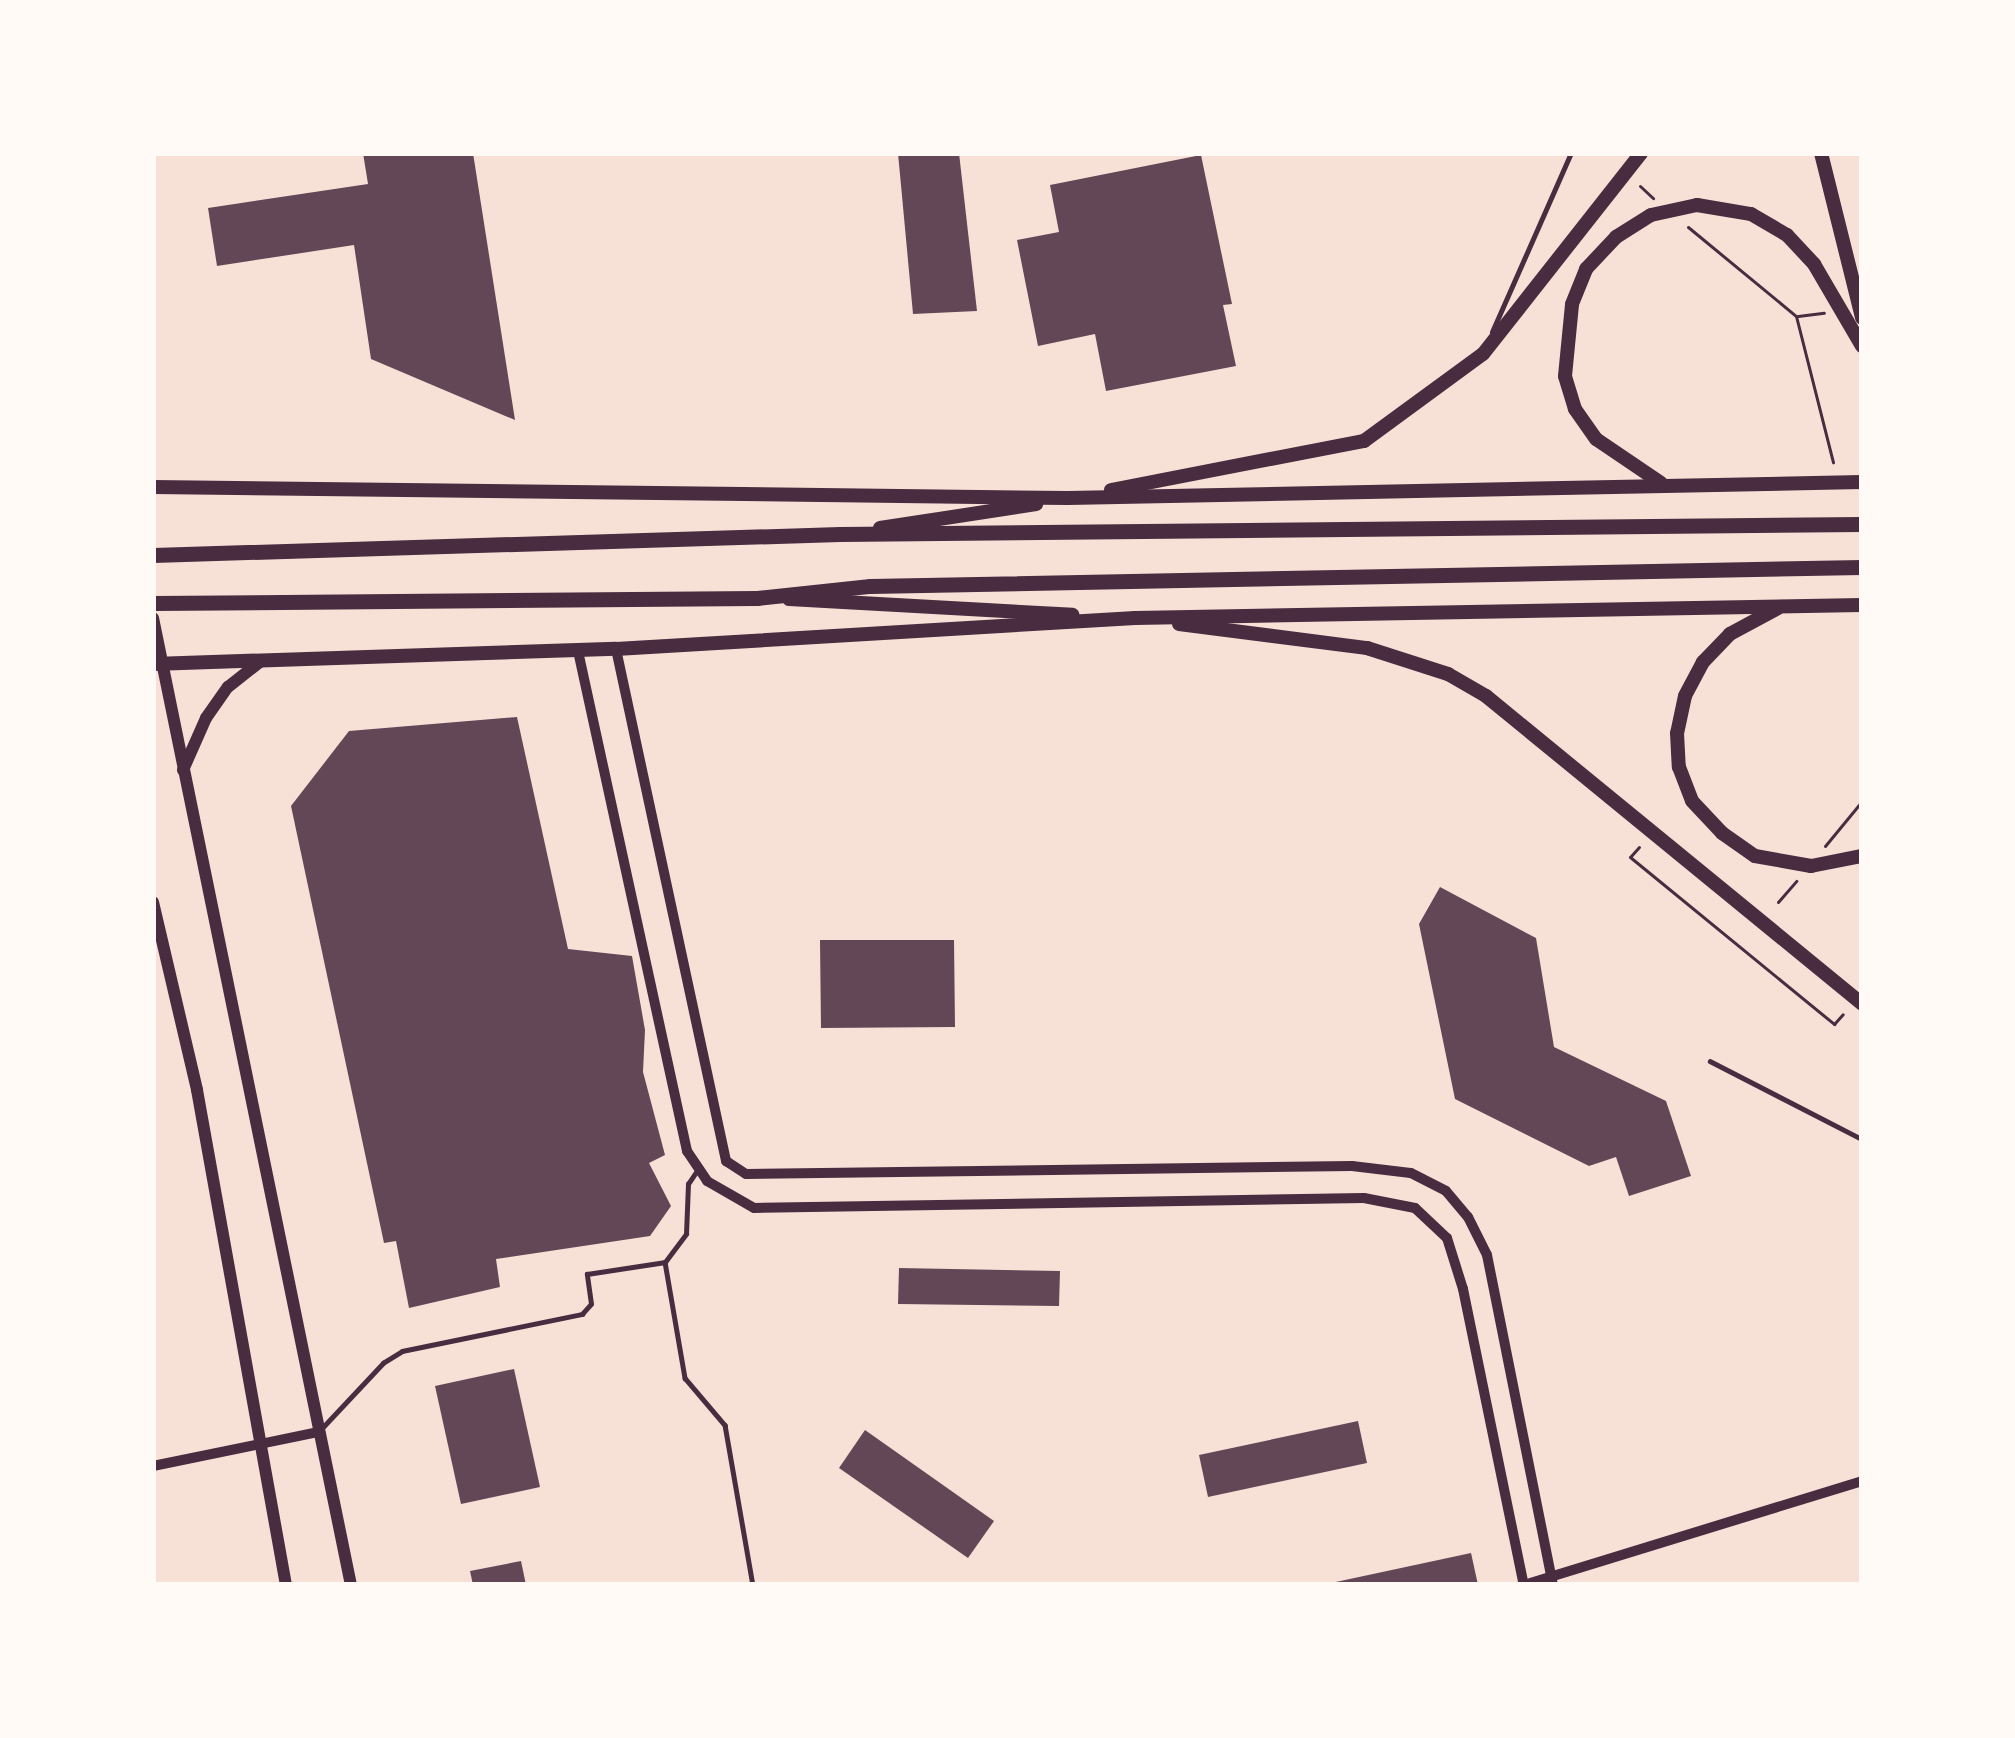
<!DOCTYPE html>
<html>
<head>
<meta charset="utf-8">
<style>
  body { margin:0 }
  #map { position:relative; width:2015px; height:1738px; overflow:hidden; background:#f7e1d7; font-family:Arial,sans-serif }
  div>[style] { position:absolute }
  .building>* { inset:0; background:#644757 }
  .path>* { height:3px; margin:-1.5px; padding:0 1.5px; transform-origin:1.5px; border-radius:1.5px; background:#4a2c40 }
  .service>* { height:4.5px; margin:-2.25px; padding:0 2.25px; transform-origin:2.25px; border-radius:2.25px; background:#4a2c40 }
  .tertiary>* { height:10px; margin:-5px; padding:0 5px; transform-origin:5px; border-radius:5px; background:#4a2c40 }
  .secondary>* { height:12px; margin:-6px; padding:0 6px; transform-origin:6px; border-radius:6px; background:#4a2c40 }
  .primary>* { height:14px; margin:-7px; padding:0 7px; transform-origin:7px; border-radius:7px; background:#4a2c40 }
  .trunk>* { height:15px; margin:-7.5px; padding:0 7.5px; transform-origin:7.5px; border-radius:7.5px; background:#4a2c40 }
  span { translate:-50% -50%; white-space:nowrap; text-align:center; line-height:1.15; -webkit-text-stroke:9px #fffaf5; paint-order:stroke }
  .frame { position:absolute; inset:0; border:156px solid #fffaf5; pointer-events:none }
</style>
</head>
<body>
<div id="map">
  <div class="building">
    <div style="clip-path:polygon(363px 153px,473px 153px,515px 420px,371px 359px,354px 245px,217px 266px,208px 208px,368px 184px)"></div>
    <div style="clip-path:polygon(898px 153px,959px 153px,977px 311px,913px 314px)"></div>
    <div style="clip-path:polygon(1201px 155px,1232px 304px,1223px 305px,1236px 366px,1106px 391px,1095px 334px,1038px 346px,1017px 240px,1059px 232px,1050px 185px)"></div>
    <div style="clip-path:polygon(517px 717px,568px 949px,632px 956px,645px 1030px,643px 1072px,665px 1155px,649px 1163px,671px 1206px,650px 1236px,496px 1259px,500px 1287px,409px 1308px,396px 1241px,384px 1243px,291px 806px,349px 731px)"></div>
    <div style="clip-path:polygon(1440px 887px,1536px 938px,1554px 1047px,1666px 1101px,1691px 1176px,1629px 1196px,1616px 1157px,1589px 1166px,1455px 1099px,1419px 924px)"></div>
    <div style="clip-path:polygon(820px 940px,954px 940px,955px 1027px,821px 1028px)"></div>
    <div style="clip-path:polygon(899px 1268px,1060px 1271px,1059px 1306px,898px 1304px)"></div>
    <div style="clip-path:polygon(514px 1369px,540px 1487px,461px 1504px,435px 1386px)"></div>
    <div style="clip-path:polygon(1358px 1421px,1367px 1463px,1208px 1497px,1199px 1455px)"></div>
    <div style="clip-path:polygon(865px 1430px,994px 1521px,968px 1558px,839px 1468px)"></div>
    <div style="clip-path:polygon(1471px 1553px,1478px 1585px,1331px 1585px,1331px 1583px)"></div>
    <div style="clip-path:polygon(521px 1561px,526px 1585px,473px 1585px,470px 1571px)"></div>
  </div>
  <div class="path">
    <div style="left:1599px;top:153px;width:1px"></div>
    <div style="left:1640px;top:186px;width:18px;rotate:43deg"></div>
    <div style="left:1688px;top:227px;width:140px;rotate:39.5deg"></div>
    <div style="left:1796px;top:316px;width:151px;rotate:75.8deg"></div>
    <div style="left:1798px;top:316px;width:26px;rotate:-7deg"></div>
    <div style="left:1825px;top:846px;width:58px;rotate:-50.6deg"></div>
    <div style="left:1639px;top:847px;width:13px;rotate:132deg"></div>
    <div style="left:1630px;top:857px;width:264px;rotate:39.3deg"></div>
    <div style="left:1834px;top:1024px;width:13px;rotate:-48deg"></div>
    <div style="left:1778px;top:902px;width:28px;rotate:-49deg"></div>
  </div>
  <div class="service">
    <div style="left:1492px;top:332px;width:196px;rotate:-66.2deg"></div>
    <div style="left:1710px;top:1061px;width:171px;rotate:27.2deg"></div>
    <div style="left:665px;top:1262px;width:118px;rotate:80.2deg"></div>
    <div style="left:685px;top:1378px;width:62px;rotate:49.6deg"></div>
    <div style="left:725px;top:1425px;width:162px;rotate:80.1deg"></div>
    <div style="left:322px;top:1428px;width:89px;rotate:-46.8deg"></div>
    <div style="left:383px;top:1363px;width:22px;rotate:-32deg"></div>
    <div style="left:402px;top:1351px;width:184px;rotate:-11.6deg"></div>
    <div style="left:582px;top:1314px;width:13px;rotate:-48deg"></div>
    <div style="left:591px;top:1304px;width:30px;rotate:-98deg"></div>
    <div style="left:587px;top:1274px;width:79px;rotate:-8.7deg"></div>
    <div style="left:665px;top:1262px;width:35px;rotate:-53deg"></div>
    <div style="left:686px;top:1234px;width:50px;rotate:-87.7deg"></div>
    <div style="left:688px;top:1184px;width:14px;rotate:-56deg"></div>
  </div>
  <div class="tertiary">
    <div style="left:616px;top:649px;width:524px;rotate:77.87deg"></div>
    <div style="left:726px;top:1161px;width:24px;rotate:33deg"></div>
    <div style="left:746px;top:1174px;width:606px;rotate:-0.76deg"></div>
    <div style="left:1352px;top:1166px;width:59px;rotate:6.8deg"></div>
    <div style="left:1411px;top:1173px;width:39px;rotate:27deg"></div>
    <div style="left:1446px;top:1191px;width:34px;rotate:50deg"></div>
    <div style="left:1468px;top:1217px;width:42px;rotate:63.4deg"></div>
    <div style="left:1487px;top:1255px;width:337px;rotate:78.7deg"></div>
    <div style="left:578px;top:651px;width:512px;rotate:77.7deg"></div>
    <div style="left:687px;top:1151px;width:36px;rotate:56deg"></div>
    <div style="left:707px;top:1181px;width:54px;rotate:29.9deg"></div>
    <div style="left:754px;top:1208px;width:610px;rotate:-0.94deg"></div>
    <div style="left:1364px;top:1198px;width:52px;rotate:11.1deg"></div>
    <div style="left:1415px;top:1208px;width:44px;rotate:43.2deg"></div>
    <div style="left:1447px;top:1238px;width:53px;rotate:72.6deg"></div>
    <div style="left:1463px;top:1289px;width:302px;rotate:78.4deg"></div>
    <div style="left:153px;top:1466px;width:168px;rotate:-11.6deg"></div>
    <div style="left:1524px;top:1585px;width:354px;rotate:-17.1deg"></div>
  </div>
  <div class="secondary">
    <div style="left:153px;top:618px;width:987px;rotate:78.43deg"></div>
    <div style="left:183px;top:770px;width:57px;rotate:-66.1deg"></div>
    <div style="left:206px;top:718px;width:38px;rotate:-55deg"></div>
    <div style="left:228px;top:687px;width:42px;rotate:-38.2deg"></div>
    <div style="left:153px;top:902px;width:193px;rotate:76.8deg"></div>
    <div style="left:197px;top:1090px;width:503px;rotate:79.81deg"></div>
  </div>
  <div class="primary">
    <div style="left:1821px;top:153px;width:170px;rotate:76deg"></div>
    <div style="left:1661px;top:483px;width:78px;rotate:-145.9deg"></div>
    <div style="left:1596px;top:439px;width:37px;rotate:-125deg"></div>
    <div style="left:1575px;top:409px;width:34px;rotate:-107deg"></div>
    <div style="left:1565px;top:376px;width:72px;rotate:-84.4deg"></div>
    <div style="left:1572px;top:304px;width:38px;rotate:-68deg"></div>
    <div style="left:1586px;top:269px;width:44px;rotate:-46.8deg"></div>
    <div style="left:1616px;top:237px;width:41px;rotate:-32.2deg"></div>
    <div style="left:1651px;top:215px;width:47px;rotate:-12.3deg"></div>
    <div style="left:1697px;top:205px;width:55px;rotate:9.5deg"></div>
    <div style="left:1751px;top:214px;width:42px;rotate:30.3deg"></div>
    <div style="left:1787px;top:235px;width:40px;rotate:47deg"></div>
    <div style="left:1814px;top:264px;width:95px;rotate:59.7deg"></div>
    <div style="left:153px;top:487px;width:915px;rotate:0.69deg"></div>
    <div style="left:1068px;top:498px;width:794px;rotate:-1.15deg"></div>
    <div style="left:1111px;top:490px;width:258px;rotate:-11deg"></div>
    <div style="left:1364px;top:441px;width:147px;rotate:-36.2deg"></div>
    <div style="left:1483px;top:354px;width:256px;rotate:-51.8deg"></div>
    <div style="left:880px;top:528px;width:158px;rotate:-8.7deg"></div>
    <div style="left:789px;top:599px;width:284px;rotate:3.2deg"></div>
    <div style="left:1778px;top:608px;width:55px;rotate:151.6deg"></div>
    <div style="left:1730px;top:634px;width:39px;rotate:134deg"></div>
    <div style="left:1703px;top:662px;width:38px;rotate:118deg"></div>
    <div style="left:1685px;top:696px;width:38px;rotate:102deg"></div>
    <div style="left:1677px;top:733px;width:34px;rotate:87deg"></div>
    <div style="left:1679px;top:767px;width:36px;rotate:69deg"></div>
    <div style="left:1692px;top:801px;width:44px;rotate:46.8deg"></div>
    <div style="left:1722px;top:833px;width:40px;rotate:34.9deg"></div>
    <div style="left:1755px;top:856px;width:57px;rotate:10.1deg"></div>
    <div style="left:1811px;top:866px;width:52px;rotate:-11.1deg"></div>
    <div style="left:1179px;top:624px;width:190px;rotate:7.3deg"></div>
    <div style="left:1367px;top:648px;width:85px;rotate:17.8deg"></div>
    <div style="left:1448px;top:674px;width:44px;rotate:30.1deg"></div>
    <div style="left:1486px;top:696px;width:486px;rotate:39.3deg"></div>
    <div style="left:153px;top:664px;width:463px;rotate:-1.9deg"></div>
    <div style="left:616px;top:649px;width:520px;rotate:-3.42deg"></div>
    <div style="left:1135px;top:618px;width:727px;rotate:-1.02deg"></div>
  </div>
  <div class="trunk">
    <div style="left:153px;top:555px;width:687px;rotate:-1.75deg"></div>
    <div style="left:840px;top:534px;width:1022px;rotate:-0.56deg"></div>
    <div style="left:153px;top:603px;width:604px;rotate:-0.47deg"></div>
    <div style="left:757px;top:598px;width:114px;rotate:-6.1deg"></div>
    <div style="left:870px;top:586px;width:992px;rotate:-1.1deg"></div>
  </div>
  <div class="frame"></div>
</div>
</body>
</html>
